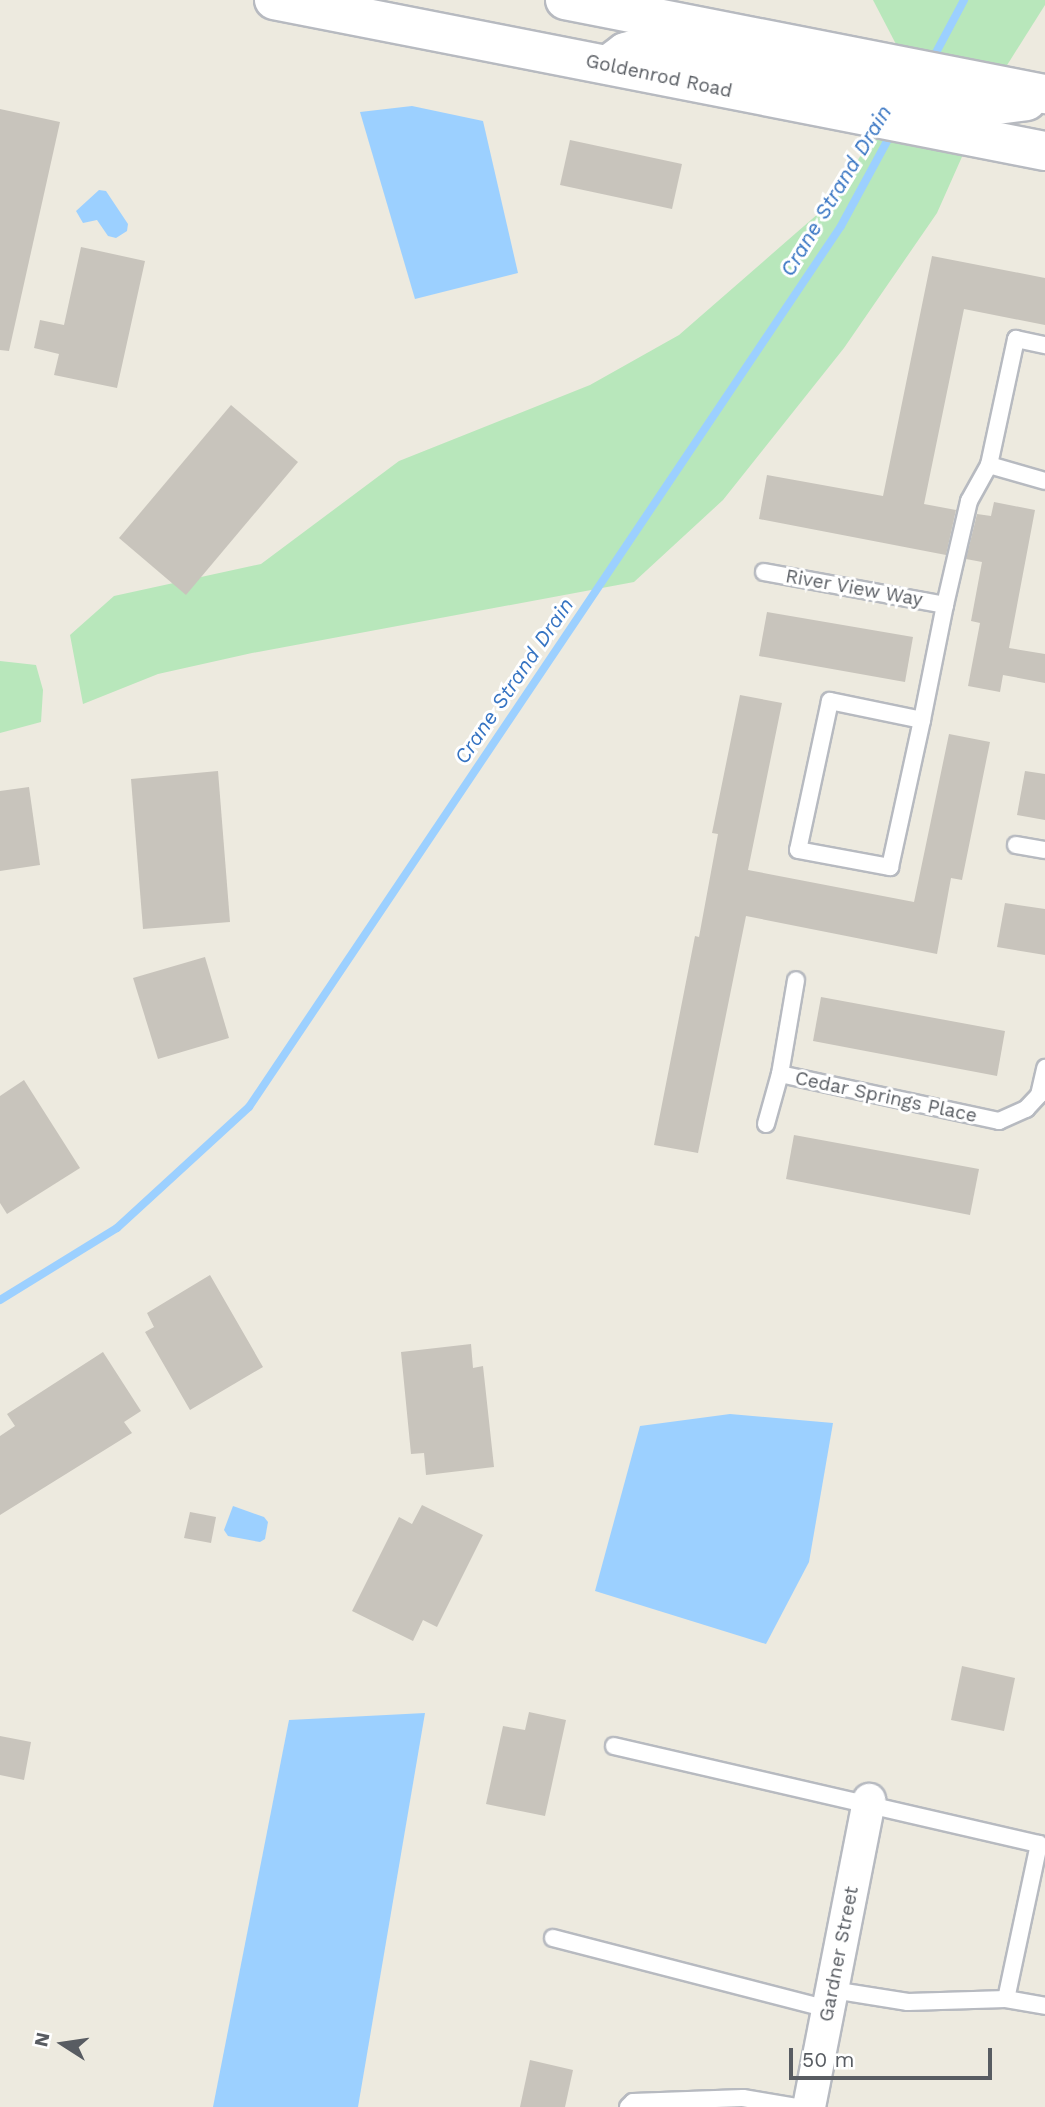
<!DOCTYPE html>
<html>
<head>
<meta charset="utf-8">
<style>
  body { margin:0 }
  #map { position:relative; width:1045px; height:2107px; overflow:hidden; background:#edeadf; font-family:"Work Sans",sans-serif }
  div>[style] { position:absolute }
  .green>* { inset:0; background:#b8e7bb }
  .water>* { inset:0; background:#9cd0ff }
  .stream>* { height:8px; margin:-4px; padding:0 4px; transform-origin:4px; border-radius:4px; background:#9cd0ff }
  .building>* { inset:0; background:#c8c4bc }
  .roads { filter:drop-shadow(2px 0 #b7bac0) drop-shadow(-2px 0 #b7bac0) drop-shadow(0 2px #b7bac0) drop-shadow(0 -2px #b7bac0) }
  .service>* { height:16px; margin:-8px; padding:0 8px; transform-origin:8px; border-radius:8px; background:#fff }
  .minor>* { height:32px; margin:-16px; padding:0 16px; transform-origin:16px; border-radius:16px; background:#fff }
  .secondary>* { height:38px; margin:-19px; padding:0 19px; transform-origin:19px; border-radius:19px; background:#fff }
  span { translate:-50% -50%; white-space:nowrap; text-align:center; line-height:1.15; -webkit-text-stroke:6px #fff; paint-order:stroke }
  .street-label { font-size:19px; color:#585c62 }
  .water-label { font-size:21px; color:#3573c2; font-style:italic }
  .north { position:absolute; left:28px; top:2009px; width:70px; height:70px; -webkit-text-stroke:5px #fff; paint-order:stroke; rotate:282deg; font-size:19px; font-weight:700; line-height:28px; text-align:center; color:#585c62 }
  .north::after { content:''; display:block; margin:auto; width:24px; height:32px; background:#585c62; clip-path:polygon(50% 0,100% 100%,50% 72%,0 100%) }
  .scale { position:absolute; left:789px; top:2048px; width:203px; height:32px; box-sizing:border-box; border:4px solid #585c62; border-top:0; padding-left:9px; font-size:21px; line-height:24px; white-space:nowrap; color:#585c62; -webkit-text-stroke:5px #fff; paint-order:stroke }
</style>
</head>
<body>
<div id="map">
  <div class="green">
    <div style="clip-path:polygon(873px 0,1045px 0,1045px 5px,987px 97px,911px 73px)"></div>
    <div style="clip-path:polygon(879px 124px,965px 150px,937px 213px,844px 348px,723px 500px,634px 582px,252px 653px,158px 674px,83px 704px,70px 635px,114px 596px,261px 564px,399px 461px,590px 385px,679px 335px,835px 199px)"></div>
    <div style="clip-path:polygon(0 661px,36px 665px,43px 690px,41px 722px,0 733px)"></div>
  </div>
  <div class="water">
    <div style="clip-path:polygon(412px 106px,483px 121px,518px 273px,415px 299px,360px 112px)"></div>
    <div style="clip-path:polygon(99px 190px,106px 191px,128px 224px,127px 231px,116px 238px,108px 236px,97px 220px,83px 223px,76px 211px)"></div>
    <div style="clip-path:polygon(730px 1414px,833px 1423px,809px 1562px,766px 1644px,595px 1591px,640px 1426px)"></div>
    <div style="clip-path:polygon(233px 1506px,264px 1517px,268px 1522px,265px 1539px,260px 1542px,228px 1536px,224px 1530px)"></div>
    <div style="clip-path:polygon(425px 1713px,358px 2107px,213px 2107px,289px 1720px)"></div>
  </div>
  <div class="stream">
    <div style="left:932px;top:60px;width:68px;rotate:-61.9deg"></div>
    <div style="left:0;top:1300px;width:137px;rotate:-31.6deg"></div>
    <div style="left:117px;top:1228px;width:179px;rotate:-42.5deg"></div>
    <div style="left:249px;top:1107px;width:1061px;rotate:-56.1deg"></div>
    <div style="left:841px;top:226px;width:107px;rotate:-61.5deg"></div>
  </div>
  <div class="building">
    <div style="clip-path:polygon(0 109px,60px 122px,9px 351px,0 350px)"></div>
    <div style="clip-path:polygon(570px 140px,682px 164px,672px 209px,560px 185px)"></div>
    <div style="clip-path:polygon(81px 247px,145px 261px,117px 388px,54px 375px,59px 354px,34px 348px,40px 320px,64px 325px)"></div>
    <div style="clip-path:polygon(932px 256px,1045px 278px,1045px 325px,964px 309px,924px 504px,956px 510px,946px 555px,759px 519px,767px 475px,883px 496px)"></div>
    <div style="clip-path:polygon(231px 405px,298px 462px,186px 595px,119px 538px)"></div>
    <div style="clip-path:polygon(994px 502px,1035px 510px,1009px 648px,1045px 654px,1045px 683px,1003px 675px,1000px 692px,968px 686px,980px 623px,971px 621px,982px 562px,966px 559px,977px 514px,991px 516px)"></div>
    <div style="clip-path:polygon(767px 612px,913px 637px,905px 682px,759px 656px)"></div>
    <div style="clip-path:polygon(740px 695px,782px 703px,748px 870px,914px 902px,949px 734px,990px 742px,962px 880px,951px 878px,937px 954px,746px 916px,698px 1153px,654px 1145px,695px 936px,699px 937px,718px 834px,712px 833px)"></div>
    <div style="clip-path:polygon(218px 771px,230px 922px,143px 929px,131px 779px)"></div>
    <div style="clip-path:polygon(1025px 771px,1045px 774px,1045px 820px,1017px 815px)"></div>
    <div style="clip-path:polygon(29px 787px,40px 865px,0 871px,0 791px)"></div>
    <div style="clip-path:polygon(1005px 903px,1045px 909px,1045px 955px,997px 947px)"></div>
    <div style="clip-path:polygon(205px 957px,229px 1038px,158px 1059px,133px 978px)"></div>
    <div style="clip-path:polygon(821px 997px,1005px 1031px,997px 1076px,813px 1041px)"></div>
    <div style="clip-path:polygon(24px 1080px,80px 1168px,7px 1214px,0 1203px,0 1096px)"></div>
    <div style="clip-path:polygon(794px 1135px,979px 1169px,970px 1215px,786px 1179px)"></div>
    <div style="clip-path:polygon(210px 1275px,263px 1367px,190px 1410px,145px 1332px,154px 1327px,147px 1313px)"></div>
    <div style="clip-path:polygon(471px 1344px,473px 1368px,483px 1366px,494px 1467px,426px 1475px,424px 1453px,411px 1454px,401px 1352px)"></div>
    <div style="clip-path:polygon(103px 1352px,141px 1411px,124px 1422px,132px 1433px,0 1515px,0 1436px,15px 1426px,7px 1414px)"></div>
    <div style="clip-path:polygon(422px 1505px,483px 1535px,437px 1627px,423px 1620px,413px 1641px,352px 1611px,399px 1517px,412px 1524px)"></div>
    <div style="clip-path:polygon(190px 1512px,216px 1517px,211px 1543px,184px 1538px)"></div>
    <div style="clip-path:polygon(962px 1666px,1015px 1678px,1004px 1731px,951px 1720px)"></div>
    <div style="clip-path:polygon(529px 1712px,566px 1720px,545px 1816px,486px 1804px,503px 1726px,525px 1730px)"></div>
    <div style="clip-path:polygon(0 1736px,31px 1742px,24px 1780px,0 1775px)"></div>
    <div style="clip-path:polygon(530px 2060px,573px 2070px,565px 2107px,520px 2107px)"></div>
  </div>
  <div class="roads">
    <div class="service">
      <div style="left:989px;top:465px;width:129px;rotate:-77.9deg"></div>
      <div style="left:1016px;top:339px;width:30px;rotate:12deg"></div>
      <div style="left:764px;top:572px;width:184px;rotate:10.3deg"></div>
      <div style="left:922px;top:720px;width:94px;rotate:-168.3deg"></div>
      <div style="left:830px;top:701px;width:152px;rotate:102.1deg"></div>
      <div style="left:798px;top:850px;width:94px;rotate:10.5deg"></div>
      <div style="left:890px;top:867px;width:150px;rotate:-77.7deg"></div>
      <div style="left:922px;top:720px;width:117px;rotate:-78.7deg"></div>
      <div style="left:945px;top:605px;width:107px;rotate:-77deg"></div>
      <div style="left:969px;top:501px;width:41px;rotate:-60.9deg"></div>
      <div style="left:989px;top:465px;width:58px;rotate:15.9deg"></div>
      <div style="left:1016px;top:845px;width:29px;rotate:10deg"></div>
      <div style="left:780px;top:1074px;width:224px;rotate:12.1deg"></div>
      <div style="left:999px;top:1121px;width:30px;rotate:-24deg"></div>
      <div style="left:1026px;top:1109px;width:19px;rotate:-47deg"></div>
      <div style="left:1039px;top:1095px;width:28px;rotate:-77deg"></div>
      <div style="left:766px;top:1124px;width:52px;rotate:-74.4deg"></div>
      <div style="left:780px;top:1074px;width:95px;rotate:-80.3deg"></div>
      <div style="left:614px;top:1746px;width:436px;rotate:13deg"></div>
      <div style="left:1039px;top:1844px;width:158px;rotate:102deg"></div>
      <div style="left:1006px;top:1999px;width:98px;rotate:178.2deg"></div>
      <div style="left:908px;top:2002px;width:77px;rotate:-171deg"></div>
      <div style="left:553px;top:1938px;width:284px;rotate:14.5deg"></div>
      <div style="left:1006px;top:1999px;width:40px;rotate:10deg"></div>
      <div style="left:628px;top:2107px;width:7px;rotate:-45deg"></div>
      <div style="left:633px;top:2102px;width:110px;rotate:-2.1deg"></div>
      <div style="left:743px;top:2098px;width:54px;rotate:9.6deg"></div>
    </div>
    <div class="minor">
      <div style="left:809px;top:2107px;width:313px;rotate:-78.9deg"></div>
    </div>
    <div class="secondary">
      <div style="left:274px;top:0;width:786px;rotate:11.08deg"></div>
      <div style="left:565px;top:0;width:489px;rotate:11.1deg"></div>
      <div style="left:608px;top:65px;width:21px;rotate:-37deg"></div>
      <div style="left:625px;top:52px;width:31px;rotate:-15deg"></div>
      <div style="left:655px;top:44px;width:325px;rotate:11.3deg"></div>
      <div style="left:974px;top:108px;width:53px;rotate:-7.5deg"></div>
    </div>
  </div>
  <div class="street-label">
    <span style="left:659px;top:76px;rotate:12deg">Goldenrod Road</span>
    <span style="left:854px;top:588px;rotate:10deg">River View Way</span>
    <span style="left:886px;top:1097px;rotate:12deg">Cedar Springs Place</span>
    <span style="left:839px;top:1954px;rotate:-79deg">Gardner Street</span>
  </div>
  <div class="water-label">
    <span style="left:836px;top:191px;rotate:-59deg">Crane Strand Drain</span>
    <span style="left:514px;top:681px;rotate:-56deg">Crane Strand Drain</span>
  </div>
  <div class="north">N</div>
  <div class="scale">50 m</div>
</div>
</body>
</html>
